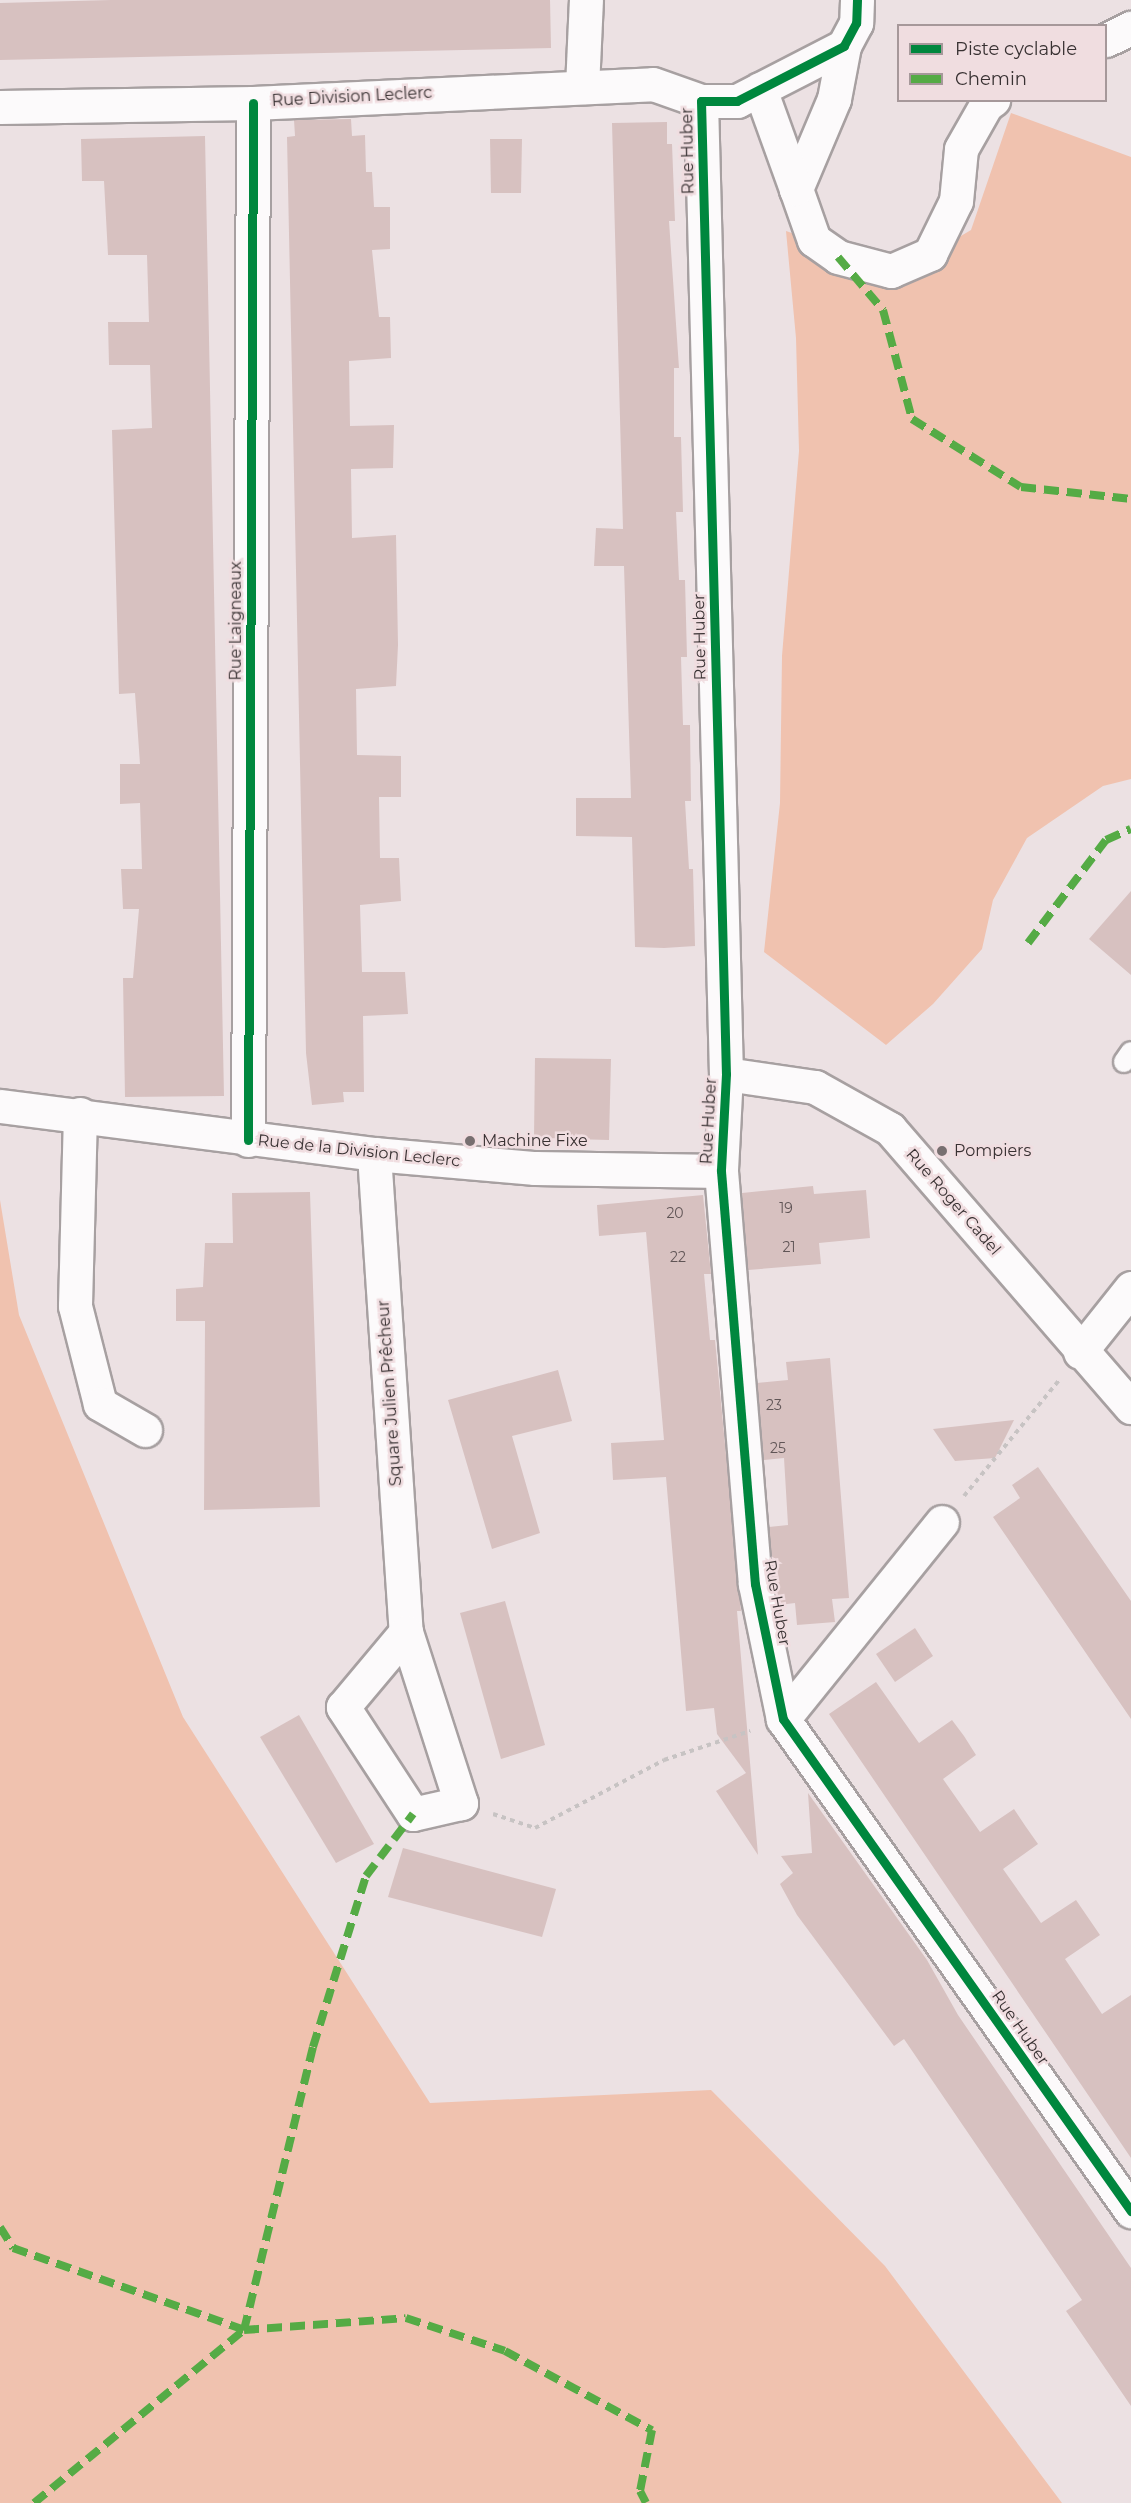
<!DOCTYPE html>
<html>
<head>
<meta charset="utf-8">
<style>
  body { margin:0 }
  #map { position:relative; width:1131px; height:2503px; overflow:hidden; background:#ece1e3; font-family:Montserrat,sans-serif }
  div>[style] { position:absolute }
  .green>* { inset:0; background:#f0c2af }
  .building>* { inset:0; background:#d7c1c0 }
  .path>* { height:4px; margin-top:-2px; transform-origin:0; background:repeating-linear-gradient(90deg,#c7c3c3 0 4.5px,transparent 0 9px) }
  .roads { filter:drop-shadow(2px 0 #a7a0a1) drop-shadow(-2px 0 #a7a0a1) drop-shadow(0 2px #a7a0a1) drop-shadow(0 -2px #a7a0a1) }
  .lane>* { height:20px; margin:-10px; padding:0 10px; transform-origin:10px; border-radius:10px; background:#fcfafb }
  .street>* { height:33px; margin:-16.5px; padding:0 16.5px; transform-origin:16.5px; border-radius:16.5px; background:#fcfafb }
  .quiet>* { height:8px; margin-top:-4px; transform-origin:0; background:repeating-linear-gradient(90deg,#55ab45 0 15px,transparent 0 23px) }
  .cycleway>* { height:9px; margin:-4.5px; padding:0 4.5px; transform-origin:4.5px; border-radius:4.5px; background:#00873e }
  .dots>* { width:16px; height:16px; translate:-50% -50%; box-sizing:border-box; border:3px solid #f0dde0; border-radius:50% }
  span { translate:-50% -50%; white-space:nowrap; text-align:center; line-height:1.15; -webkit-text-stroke:5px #f0dde0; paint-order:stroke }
  .number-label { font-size:14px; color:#605556 }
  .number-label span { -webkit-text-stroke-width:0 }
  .street-label { font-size:16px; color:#383132 }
  .poi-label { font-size:16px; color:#383132 }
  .left { translate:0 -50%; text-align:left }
  .legend { position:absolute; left:897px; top:24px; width:210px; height:78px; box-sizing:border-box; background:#f0dde0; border:2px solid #a6989a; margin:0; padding:8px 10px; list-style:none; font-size:18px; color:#383132 }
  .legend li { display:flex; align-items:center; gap:12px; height:30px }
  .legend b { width:30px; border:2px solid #a6989a }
</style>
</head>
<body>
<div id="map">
  <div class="green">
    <div style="clip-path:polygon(1011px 113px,1131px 157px,1131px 779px,1103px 786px,1027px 838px,993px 900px,982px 949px,933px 1004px,886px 1045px,764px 952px,780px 803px,782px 656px,799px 451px,796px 338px,786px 231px,902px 271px,971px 230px)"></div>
    <div style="clip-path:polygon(0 1200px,19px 1315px,183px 1717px,430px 2103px,711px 2090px,885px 2266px,1062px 2503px,0 2503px)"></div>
  </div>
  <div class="building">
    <div style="clip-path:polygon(111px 0,550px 0,551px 48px,0 60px,0 3px)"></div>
    <div style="clip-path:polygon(351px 119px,352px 136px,365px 135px,366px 172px,372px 172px,374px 207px,390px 207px,390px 249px,372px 250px,379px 317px,390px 317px,391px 358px,349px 361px,350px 426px,394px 425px,393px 468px,351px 469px,352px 538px,396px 535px,398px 645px,396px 686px,356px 689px,357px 755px,401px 756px,401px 797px,379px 797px,380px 858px,399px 858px,401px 901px,360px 905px,362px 972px,405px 972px,408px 1014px,363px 1016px,364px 1092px,343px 1092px,344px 1102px,312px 1105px,306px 1053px,287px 137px,295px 136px,294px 120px)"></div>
    <div style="clip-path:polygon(667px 122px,667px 144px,672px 144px,675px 221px,669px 221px,679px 368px,674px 368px,674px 437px,681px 437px,682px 475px,683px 512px,676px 512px,679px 580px,685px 580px,687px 657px,681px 657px,683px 725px,690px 725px,691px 801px,685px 801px,689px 869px,693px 869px,695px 946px,664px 948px,635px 947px,632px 837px,576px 836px,576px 798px,631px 798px,624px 566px,594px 566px,596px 528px,623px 529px,612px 123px)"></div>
    <div style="clip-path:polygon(205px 136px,224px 1096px,125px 1097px,123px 978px,133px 978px,139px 909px,123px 909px,121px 869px,142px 869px,140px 803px,120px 804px,120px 764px,140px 764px,135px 693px,119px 694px,112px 430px,152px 428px,150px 365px,109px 365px,108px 322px,149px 322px,147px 255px,108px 255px,104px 181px,82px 181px,81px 139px)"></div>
    <div style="clip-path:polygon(490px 139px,522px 139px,521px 193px,491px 193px)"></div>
    <div style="clip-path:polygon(1131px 891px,1131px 975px,1089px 939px)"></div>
    <div style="clip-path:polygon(535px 1058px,611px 1059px,609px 1140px,534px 1138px)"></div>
    <div style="clip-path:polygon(813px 1186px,814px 1194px,866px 1190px,870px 1238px,819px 1243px,821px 1264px,748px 1270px,742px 1193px)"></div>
    <div style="clip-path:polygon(310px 1192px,320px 1507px,204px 1510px,205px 1321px,176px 1321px,176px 1289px,203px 1287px,205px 1243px,233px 1243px,232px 1193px)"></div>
    <div style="clip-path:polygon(703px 1195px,711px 1274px,704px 1274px,710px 1340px,715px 1340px,741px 1611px,737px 1611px,758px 1855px,716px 1791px,746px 1773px,717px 1734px,714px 1708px,686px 1711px,666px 1477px,613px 1480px,611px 1443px,664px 1440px,646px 1232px,599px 1236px,597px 1205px)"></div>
    <div style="clip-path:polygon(830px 1358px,849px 1598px,832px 1599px,835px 1622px,797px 1625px,795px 1603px,779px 1605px,774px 1581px,769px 1527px,788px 1525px,784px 1458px,764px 1460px,757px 1383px,788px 1380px,786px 1362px)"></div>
    <div style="clip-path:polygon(558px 1370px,572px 1421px,512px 1436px,540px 1533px,492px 1549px,448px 1400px)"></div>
    <div style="clip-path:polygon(1014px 1420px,995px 1458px,955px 1461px,933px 1429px)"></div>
    <div style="clip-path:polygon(1038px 1467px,1131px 1601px,1131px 1719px,993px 1517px,1020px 1498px,1012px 1485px)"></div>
    <div style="clip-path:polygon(505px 1601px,545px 1745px,501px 1759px,460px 1613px)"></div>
    <div style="clip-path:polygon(915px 1628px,933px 1656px,895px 1682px,876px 1654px)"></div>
    <div style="clip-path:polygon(876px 1682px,919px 1743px,952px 1720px,964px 1736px,976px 1755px,943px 1779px,980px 1832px,1014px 1809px,1026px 1827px,1038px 1844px,1003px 1869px,1041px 1923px,1076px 1900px,1100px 1935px,1065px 1959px,1102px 2014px,1131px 1995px,1131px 2158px,829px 1714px)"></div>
    <div style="clip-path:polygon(299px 1715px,374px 1844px,336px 1863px,260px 1737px)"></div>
    <div style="clip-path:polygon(808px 1793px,927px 1960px,958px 2015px,1131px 2268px,1131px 2406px,1066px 2311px,1082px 2300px,904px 2039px,894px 2046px,797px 1915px,780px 1884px,793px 1873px,781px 1856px,812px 1853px)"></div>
    <div style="clip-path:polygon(403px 1848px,556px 1889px,542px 1937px,388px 1897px)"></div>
  </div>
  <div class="path">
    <div style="left:964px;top:1496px;width:151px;rotate:-50.6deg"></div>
    <div style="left:493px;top:1814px;width:44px;rotate:18.4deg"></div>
    <div style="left:535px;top:1828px;width:146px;rotate:-27.8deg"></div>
    <div style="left:664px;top:1760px;width:91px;rotate:-18.6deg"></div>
  </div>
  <div class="roads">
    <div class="lane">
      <div style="left:1124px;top:1062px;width:12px;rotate:-55deg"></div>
    </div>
    <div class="street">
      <div style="left:857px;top:0;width:23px;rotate:92deg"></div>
      <div style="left:856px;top:23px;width:26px;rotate:118deg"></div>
      <div style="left:844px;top:46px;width:120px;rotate:152.8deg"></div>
      <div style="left:737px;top:101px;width:36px;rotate:180deg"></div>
      <div style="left:701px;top:101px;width:973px;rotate:88.53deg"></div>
      <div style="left:726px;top:1074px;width:97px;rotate:93deg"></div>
      <div style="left:721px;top:1171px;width:414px;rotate:85.3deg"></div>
      <div style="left:755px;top:1584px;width:138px;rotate:78.3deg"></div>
      <div style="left:783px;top:1719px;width:603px;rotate:54.73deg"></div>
      <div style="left:1106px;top:40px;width:28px;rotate:-26deg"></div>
      <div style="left:844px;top:46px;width:54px;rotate:100.7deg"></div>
      <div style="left:834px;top:99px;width:98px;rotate:112.9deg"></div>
      <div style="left:796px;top:189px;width:54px;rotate:70.6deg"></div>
      <div style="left:814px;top:240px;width:29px;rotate:35deg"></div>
      <div style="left:838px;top:257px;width:55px;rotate:14.8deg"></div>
      <div style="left:891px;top:271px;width:43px;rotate:-23.6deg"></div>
      <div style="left:930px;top:254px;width:59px;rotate:-63.9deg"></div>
      <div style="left:956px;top:201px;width:52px;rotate:-84.5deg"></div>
      <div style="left:961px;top:149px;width:51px;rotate:-60.4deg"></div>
      <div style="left:986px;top:105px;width:9px;rotate:-36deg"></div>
      <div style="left:582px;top:87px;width:87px;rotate:-87.4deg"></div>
      <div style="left:760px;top:89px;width:106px;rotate:70.2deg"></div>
      <div style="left:0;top:107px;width:253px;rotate:-0.9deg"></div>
      <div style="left:253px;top:103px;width:400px;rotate:-2.7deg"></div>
      <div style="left:653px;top:84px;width:51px;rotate:19.5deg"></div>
      <div style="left:726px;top:1074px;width:90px;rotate:8.3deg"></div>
      <div style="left:815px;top:1087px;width:86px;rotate:29.2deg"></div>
      <div style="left:890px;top:1129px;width:368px;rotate:49.1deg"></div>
      <div style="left:0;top:1106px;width:377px;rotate:7.3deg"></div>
      <div style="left:374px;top:1154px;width:162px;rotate:5deg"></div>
      <div style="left:535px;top:1168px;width:186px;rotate:0.9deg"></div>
      <div style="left:80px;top:1114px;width:192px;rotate:91.5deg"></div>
      <div style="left:75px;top:1306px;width:101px;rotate:75.7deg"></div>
      <div style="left:100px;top:1404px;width:52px;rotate:30deg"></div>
      <div style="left:248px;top:1140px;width:1037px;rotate:-89.72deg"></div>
      <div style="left:374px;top:1154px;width:479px;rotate:86.2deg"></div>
      <div style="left:406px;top:1632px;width:180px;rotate:72.2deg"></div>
      <div style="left:461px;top:1803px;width:49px;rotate:167.1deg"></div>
      <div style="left:413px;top:1814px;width:128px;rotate:-123.2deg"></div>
      <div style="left:343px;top:1707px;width:98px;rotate:-50deg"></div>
      <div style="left:1080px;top:1352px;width:82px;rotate:-51.4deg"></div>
      <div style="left:783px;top:1719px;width:253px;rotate:-51.1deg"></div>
    </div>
  </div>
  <div class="quiet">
    <div style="left:838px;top:257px;width:70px;rotate:49.7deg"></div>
    <div style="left:883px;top:310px;width:113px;rotate:75.1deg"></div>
    <div style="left:912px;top:419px;width:128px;rotate:32deg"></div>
    <div style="left:1021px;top:487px;width:111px;rotate:6.2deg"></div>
    <div style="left:1028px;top:943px;width:129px;rotate:-52.9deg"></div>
    <div style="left:1106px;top:840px;width:27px;rotate:-24deg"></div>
    <div style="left:0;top:2227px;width:25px;rotate:58deg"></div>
    <div style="left:13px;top:2248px;width:245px;rotate:19.5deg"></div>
    <div style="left:244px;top:2330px;width:162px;rotate:-4.2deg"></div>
    <div style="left:406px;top:2318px;width:104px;rotate:18.4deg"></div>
    <div style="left:505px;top:2351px;width:167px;rotate:28.3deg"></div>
    <div style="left:652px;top:2430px;width:62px;rotate:101.1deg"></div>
    <div style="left:640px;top:2491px;width:13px;rotate:63deg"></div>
    <div style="left:34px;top:2503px;width:272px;rotate:-39.5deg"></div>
    <div style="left:244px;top:2330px;width:291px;rotate:-76.3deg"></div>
    <div style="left:313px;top:2047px;width:179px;rotate:-72.8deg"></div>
    <div style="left:366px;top:1876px;width:78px;rotate:-52.8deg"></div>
  </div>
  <div class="cycleway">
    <div style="left:857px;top:0;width:23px;rotate:92deg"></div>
    <div style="left:856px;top:23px;width:26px;rotate:118deg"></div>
    <div style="left:844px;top:46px;width:120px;rotate:152.8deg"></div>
    <div style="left:737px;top:101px;width:36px;rotate:180deg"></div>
    <div style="left:701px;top:101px;width:973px;rotate:88.53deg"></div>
    <div style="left:726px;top:1074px;width:97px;rotate:93deg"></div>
    <div style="left:721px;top:1171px;width:414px;rotate:85.3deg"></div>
    <div style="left:755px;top:1584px;width:138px;rotate:78.3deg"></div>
    <div style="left:783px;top:1719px;width:603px;rotate:54.73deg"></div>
    <div style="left:248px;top:1140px;width:1037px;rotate:-89.72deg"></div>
  </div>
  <div class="dots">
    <div style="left:470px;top:1141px;background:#776f70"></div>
    <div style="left:942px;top:1151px;background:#776f70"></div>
  </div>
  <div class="number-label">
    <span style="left:786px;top:1208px">19</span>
    <span style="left:675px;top:1213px">20</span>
    <span style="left:789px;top:1247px">21</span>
    <span style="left:678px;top:1257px">22</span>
    <span style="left:774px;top:1405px">23</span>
    <span style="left:778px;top:1448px">25</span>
  </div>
  <div class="street-label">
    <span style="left:352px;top:97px;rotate:-3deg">Rue Division Leclerc</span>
    <span style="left:688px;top:151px;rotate:-91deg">Rue Huber</span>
    <span style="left:236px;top:621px;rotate:-90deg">Rue Laigneaux</span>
    <span style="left:700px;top:637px;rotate:-91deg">Rue Huber</span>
    <span style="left:709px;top:1121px;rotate:-87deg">Rue Huber</span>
    <span style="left:359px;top:1151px;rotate:6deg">Rue de la Division Leclerc</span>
    <span style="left:953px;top:1202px;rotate:49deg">Rue Roger Cadel</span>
    <span style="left:390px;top:1393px;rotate:-94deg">Square Julien Prêcheur</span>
    <span style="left:777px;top:1603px;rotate:80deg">Rue Huber</span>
    <span style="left:1020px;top:2028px;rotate:55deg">Rue Huber</span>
  </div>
  <div class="poi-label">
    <span class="left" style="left:482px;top:1141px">Machine Fixe</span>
    <span class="left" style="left:954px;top:1151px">Pompiers</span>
  </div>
  <ul class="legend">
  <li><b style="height:8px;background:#00873e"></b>Piste cyclable</li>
  <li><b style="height:8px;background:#55ab45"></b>Chemin</li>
  </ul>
</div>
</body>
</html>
